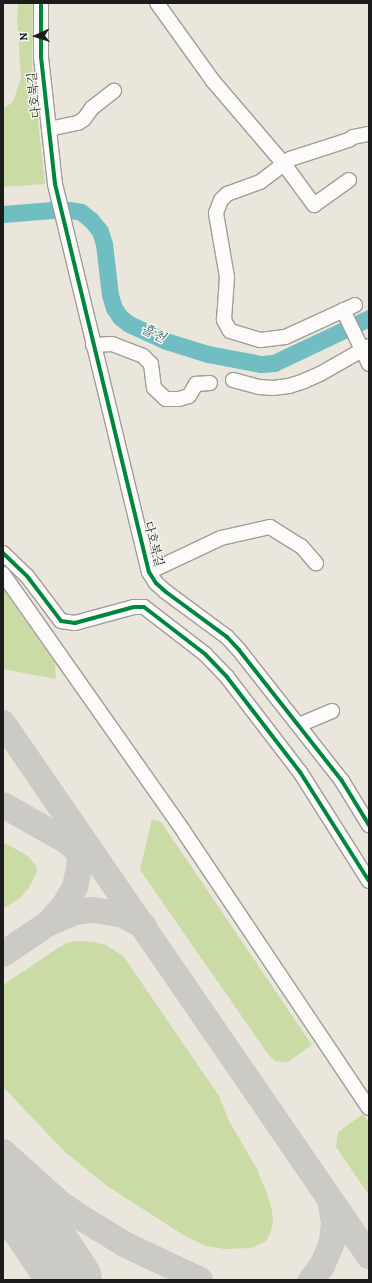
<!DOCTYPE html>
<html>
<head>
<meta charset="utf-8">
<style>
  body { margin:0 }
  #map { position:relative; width:372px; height:1283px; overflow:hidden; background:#eae6db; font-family:Alegreya,"Noto Serif KR",serif }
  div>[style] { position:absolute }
  .green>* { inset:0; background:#cadba6 }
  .river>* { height:17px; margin:-8.5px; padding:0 8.5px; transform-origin:8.5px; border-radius:8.5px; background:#70bdc2 }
  .taxiway>* { height:26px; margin:-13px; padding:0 13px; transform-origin:13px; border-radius:13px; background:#cccac4 }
  .runway>* { height:64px; margin:-32px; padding:0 32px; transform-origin:32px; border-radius:32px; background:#cccac4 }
  .roads { filter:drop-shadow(1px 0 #a09d97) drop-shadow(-1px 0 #a09d97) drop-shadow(0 1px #a09d97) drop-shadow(0 -1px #a09d97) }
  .minor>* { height:14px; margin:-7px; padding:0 7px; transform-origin:7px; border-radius:7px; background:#fcfbfa }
  .cycleway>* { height:4px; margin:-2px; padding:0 2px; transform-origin:2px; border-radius:2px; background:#00873e }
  span { translate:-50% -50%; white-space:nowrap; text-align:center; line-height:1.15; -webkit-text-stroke:3px #f6f6f2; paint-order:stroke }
  .street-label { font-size:12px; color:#1c1c1c }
  .water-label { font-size:13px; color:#2a5d62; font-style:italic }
  .frame { position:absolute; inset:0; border:4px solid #1c1c1c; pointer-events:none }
  .north { position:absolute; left:16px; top:16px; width:40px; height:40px; -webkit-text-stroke:3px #f6f6f2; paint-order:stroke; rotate:267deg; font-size:11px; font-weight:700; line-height:16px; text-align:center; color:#1c1c1c }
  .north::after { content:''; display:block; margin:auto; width:14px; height:18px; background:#1c1c1c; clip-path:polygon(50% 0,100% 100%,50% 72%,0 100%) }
</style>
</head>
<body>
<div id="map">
  <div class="green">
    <div style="clip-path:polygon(18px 3px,33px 3px,32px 65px,45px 184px,3px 187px,3px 109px,13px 102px,21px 78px,17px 20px)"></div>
    <div style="clip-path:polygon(3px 589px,55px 663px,56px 679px,3px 669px)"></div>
    <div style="clip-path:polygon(152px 819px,161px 822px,312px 1045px,288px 1062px,275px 1061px,268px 1054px,140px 870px)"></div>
    <div style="clip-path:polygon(3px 842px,28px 856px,36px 866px,37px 872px,30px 886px,20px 898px,3px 909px)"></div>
    <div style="clip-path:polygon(76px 941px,95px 942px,106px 945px,124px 957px,219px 1096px,229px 1121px,257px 1169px,266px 1191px,272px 1210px,273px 1223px,270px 1234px,266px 1241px,251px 1248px,225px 1249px,206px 1246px,185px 1236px,107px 1186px,65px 1152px,3px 1087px,3px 985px,55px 950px,67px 943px)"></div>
    <div style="clip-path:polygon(363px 1114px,369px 1123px,369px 1195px,336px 1147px,338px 1132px)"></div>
  </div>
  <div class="river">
    <div style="left:3px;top:214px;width:49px;rotate:-4.7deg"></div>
    <div style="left:52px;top:210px;width:18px"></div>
    <div style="left:70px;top:210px;width:11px;rotate:10deg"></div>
    <div style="left:81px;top:212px;width:13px;rotate:39deg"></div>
    <div style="left:91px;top:220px;width:14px;rotate:51deg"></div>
    <div style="left:100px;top:231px;width:14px;rotate:73deg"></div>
    <div style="left:104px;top:244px;width:51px;rotate:83.3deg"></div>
    <div style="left:110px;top:295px;width:14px;rotate:73deg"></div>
    <div style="left:114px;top:308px;width:11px;rotate:56deg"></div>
    <div style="left:120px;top:317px;width:11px;rotate:38deg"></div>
    <div style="left:129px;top:324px;width:41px;rotate:24.7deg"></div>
    <div style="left:166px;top:341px;width:44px;rotate:17.2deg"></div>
    <div style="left:208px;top:354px;width:54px;rotate:10.7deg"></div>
    <div style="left:261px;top:364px;width:13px;rotate:-4deg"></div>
    <div style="left:274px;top:363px;width:105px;rotate:-25.3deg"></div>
  </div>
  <div class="taxiway">
    <div style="left:3px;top:723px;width:647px;rotate:55.52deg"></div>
    <div style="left:3px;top:805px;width:75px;rotate:29.6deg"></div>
    <div style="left:68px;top:842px;width:25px;rotate:42deg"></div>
    <div style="left:49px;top:923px;width:23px;rotate:-49deg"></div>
    <div style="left:64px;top:906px;width:22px;rotate:-60deg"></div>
    <div style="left:75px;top:887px;width:24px;rotate:-78deg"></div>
    <div style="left:80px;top:864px;width:24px;rotate:-95deg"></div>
    <div style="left:3px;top:954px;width:55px;rotate:-34deg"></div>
    <div style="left:49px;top:923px;width:28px;rotate:-23deg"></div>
    <div style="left:75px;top:912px;width:17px;rotate:-7deg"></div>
    <div style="left:92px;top:910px;width:29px;rotate:8deg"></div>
    <div style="left:121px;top:914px;width:26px;rotate:28deg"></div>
    <div style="left:3px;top:1152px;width:78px;rotate:41.9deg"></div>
    <div style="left:61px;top:1204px;width:29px;rotate:34deg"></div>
    <div style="left:85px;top:1220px;width:48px;rotate:31.4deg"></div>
    <div style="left:126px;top:1245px;width:82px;rotate:25.3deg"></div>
    <div style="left:311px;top:1280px;width:18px;rotate:-52deg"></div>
    <div style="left:322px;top:1266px;width:26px;rotate:-67deg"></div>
    <div style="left:332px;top:1242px;width:20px;rotate:-84deg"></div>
    <div style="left:334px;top:1222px;width:22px;rotate:-100deg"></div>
  </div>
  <div class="runway">
    <div style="left:3px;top:1179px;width:121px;rotate:56.4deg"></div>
  </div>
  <div class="roads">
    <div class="minor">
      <div style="left:41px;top:3px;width:54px;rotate:90deg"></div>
      <div style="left:41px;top:57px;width:128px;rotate:83.7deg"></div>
      <div style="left:55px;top:184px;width:399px;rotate:76.4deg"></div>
      <div style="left:149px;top:572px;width:13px;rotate:58deg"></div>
      <div style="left:156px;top:583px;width:13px;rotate:42deg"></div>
      <div style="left:166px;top:592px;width:76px;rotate:36.4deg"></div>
      <div style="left:227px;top:637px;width:18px;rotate:47deg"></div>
      <div style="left:239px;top:650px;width:167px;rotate:51.8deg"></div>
      <div style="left:342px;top:781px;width:52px;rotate:58.5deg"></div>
      <div style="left:157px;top:3px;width:96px;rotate:54.3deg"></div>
      <div style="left:213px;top:81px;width:109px;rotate:49.5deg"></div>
      <div style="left:284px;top:164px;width:51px;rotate:53.8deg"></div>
      <div style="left:314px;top:205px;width:43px;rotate:-35.5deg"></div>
      <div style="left:49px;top:129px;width:30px;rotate:-12deg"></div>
      <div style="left:78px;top:123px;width:7px;rotate:-34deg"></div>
      <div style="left:84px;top:119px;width:14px;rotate:-54deg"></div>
      <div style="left:92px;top:108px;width:28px;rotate:-38deg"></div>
      <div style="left:355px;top:305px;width:77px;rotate:155.4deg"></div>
      <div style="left:285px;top:337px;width:25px;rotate:173deg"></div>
      <div style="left:260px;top:340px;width:31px;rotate:-163deg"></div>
      <div style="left:230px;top:331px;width:13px;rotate:-119deg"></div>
      <div style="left:224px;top:320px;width:43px;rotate:-86deg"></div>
      <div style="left:227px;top:277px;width:65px;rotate:-99.8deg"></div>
      <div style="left:216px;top:213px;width:14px;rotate:-69deg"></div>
      <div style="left:221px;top:200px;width:8px;rotate:-45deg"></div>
      <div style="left:227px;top:194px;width:35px;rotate:-20deg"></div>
      <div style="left:260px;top:182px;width:38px;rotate:-37deg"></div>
      <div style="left:290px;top:159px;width:62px;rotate:-17.9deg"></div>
      <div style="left:349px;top:140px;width:5px;rotate:-37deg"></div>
      <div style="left:353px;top:137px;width:16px;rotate:-11deg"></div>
      <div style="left:343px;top:310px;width:60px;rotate:64.3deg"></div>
      <div style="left:93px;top:345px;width:19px;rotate:-3deg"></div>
      <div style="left:112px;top:344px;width:33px;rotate:21deg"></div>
      <div style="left:143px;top:356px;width:11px;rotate:45deg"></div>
      <div style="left:151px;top:364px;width:24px;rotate:83deg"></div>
      <div style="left:154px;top:388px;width:16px;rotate:43deg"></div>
      <div style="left:166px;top:399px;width:13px"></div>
      <div style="left:179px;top:399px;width:10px;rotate:-17deg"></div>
      <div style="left:189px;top:396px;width:14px;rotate:-60deg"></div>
      <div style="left:196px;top:384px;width:14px;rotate:-4deg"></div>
      <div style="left:233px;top:380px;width:27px;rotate:15deg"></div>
      <div style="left:259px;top:387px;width:14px;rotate:4deg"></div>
      <div style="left:273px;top:388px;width:16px;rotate:-7deg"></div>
      <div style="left:289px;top:386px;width:16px;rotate:-18deg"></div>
      <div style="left:304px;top:381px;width:17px;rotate:-24deg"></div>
      <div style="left:320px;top:374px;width:56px;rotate:-29.7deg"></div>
      <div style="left:3px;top:553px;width:33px;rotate:44deg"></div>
      <div style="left:27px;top:576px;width:56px;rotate:52.9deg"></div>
      <div style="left:61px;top:621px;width:14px;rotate:8deg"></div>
      <div style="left:75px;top:623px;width:61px;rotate:-15.2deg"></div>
      <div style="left:134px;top:607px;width:10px"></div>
      <div style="left:144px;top:607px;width:77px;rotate:37.6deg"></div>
      <div style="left:205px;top:654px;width:32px;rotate:46deg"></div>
      <div style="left:227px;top:677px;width:120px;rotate:52.5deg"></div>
      <div style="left:300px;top:772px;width:129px;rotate:57.7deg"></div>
      <div style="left:149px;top:572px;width:80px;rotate:-25.3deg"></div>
      <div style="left:221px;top:538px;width:50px;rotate:-12.7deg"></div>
      <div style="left:270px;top:527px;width:36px;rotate:32deg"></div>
      <div style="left:301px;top:546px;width:23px;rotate:49deg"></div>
      <div style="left:3px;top:574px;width:315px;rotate:54.9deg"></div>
      <div style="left:184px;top:832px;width:332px;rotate:56.2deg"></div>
      <div style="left:299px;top:725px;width:36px;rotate:-23deg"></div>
    </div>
  </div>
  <div class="cycleway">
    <div style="left:41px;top:3px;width:54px;rotate:90deg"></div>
    <div style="left:41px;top:57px;width:128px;rotate:83.7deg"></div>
    <div style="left:55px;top:184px;width:399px;rotate:76.4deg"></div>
    <div style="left:149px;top:572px;width:13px;rotate:58deg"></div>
    <div style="left:156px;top:583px;width:13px;rotate:42deg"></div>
    <div style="left:166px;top:592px;width:76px;rotate:36.4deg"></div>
    <div style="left:227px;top:637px;width:18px;rotate:47deg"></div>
    <div style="left:239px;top:650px;width:167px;rotate:51.8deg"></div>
    <div style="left:342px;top:781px;width:52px;rotate:58.5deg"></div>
    <div style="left:3px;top:553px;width:33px;rotate:44deg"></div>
    <div style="left:27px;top:576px;width:56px;rotate:52.9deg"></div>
    <div style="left:61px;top:621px;width:14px;rotate:8deg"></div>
    <div style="left:75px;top:623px;width:61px;rotate:-15.2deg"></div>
    <div style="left:134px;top:607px;width:10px"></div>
    <div style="left:144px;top:607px;width:77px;rotate:37.6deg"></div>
    <div style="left:205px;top:654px;width:32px;rotate:46deg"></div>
    <div style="left:227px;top:677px;width:120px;rotate:52.5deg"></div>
    <div style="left:300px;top:772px;width:129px;rotate:57.7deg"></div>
  </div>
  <div class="street-label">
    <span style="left:35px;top:95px;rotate:-96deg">다호북길</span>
    <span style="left:153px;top:544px;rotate:75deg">다호북길</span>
  </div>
  <div class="water-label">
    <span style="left:153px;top:334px;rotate:26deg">흘천</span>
  </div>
  <div class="frame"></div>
  <div class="north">N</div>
</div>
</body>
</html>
